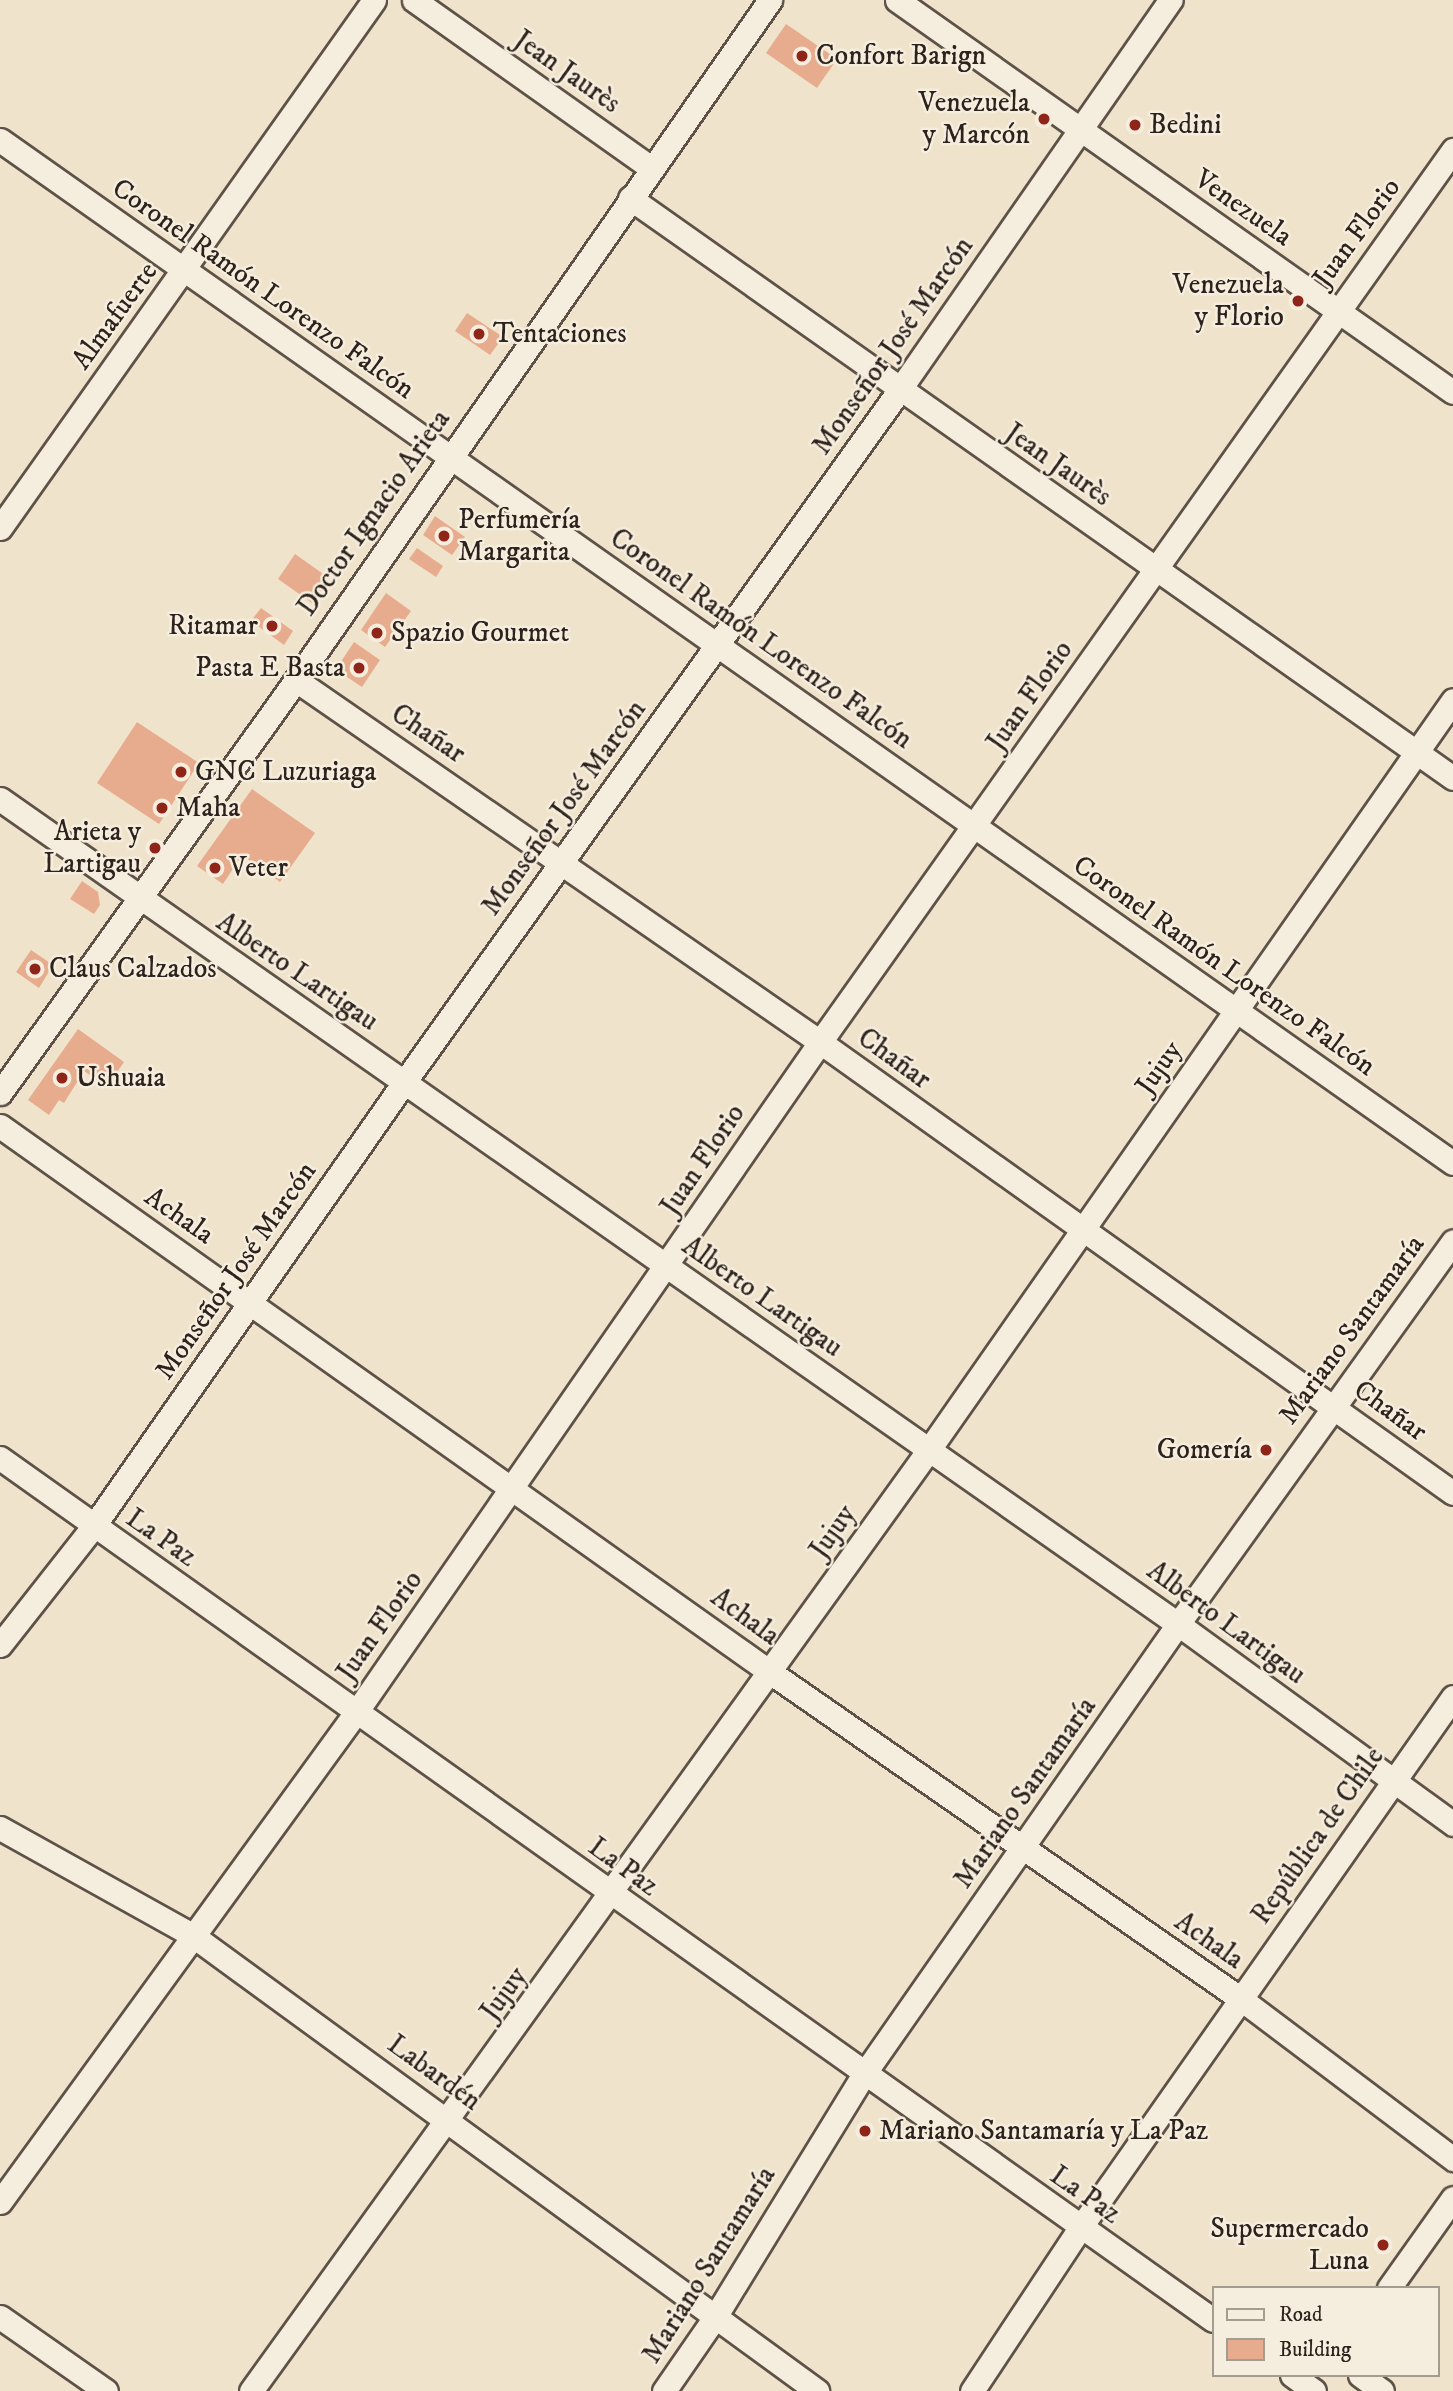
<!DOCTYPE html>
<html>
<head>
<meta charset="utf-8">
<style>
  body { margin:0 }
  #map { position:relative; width:1453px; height:2391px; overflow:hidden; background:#f0e3cb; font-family:"IM FELL DW Pica",serif }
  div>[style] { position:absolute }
  .building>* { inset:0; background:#e7ac8e }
  .roads { filter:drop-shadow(2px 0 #5e5248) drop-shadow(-2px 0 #5e5248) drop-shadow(0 2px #5e5248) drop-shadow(0 -2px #5e5248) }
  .minor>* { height:23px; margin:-11.5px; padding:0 11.5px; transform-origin:11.5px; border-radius:11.5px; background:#f5eddd }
  .dots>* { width:19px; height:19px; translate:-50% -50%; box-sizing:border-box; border:4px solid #f5eddd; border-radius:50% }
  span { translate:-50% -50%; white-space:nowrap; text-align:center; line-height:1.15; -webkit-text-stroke:5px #f5eddd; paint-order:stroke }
  .poi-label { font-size:28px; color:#2d221c }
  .left { translate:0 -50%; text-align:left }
  .right { translate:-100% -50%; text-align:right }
  .street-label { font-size:28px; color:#2d221c }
  .legend { position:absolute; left:1212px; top:2286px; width:228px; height:91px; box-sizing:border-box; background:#f5eddd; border:2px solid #a59c90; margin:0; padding:9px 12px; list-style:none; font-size:21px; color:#2d221c }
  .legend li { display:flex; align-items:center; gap:14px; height:35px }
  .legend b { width:35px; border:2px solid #a59c90 }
</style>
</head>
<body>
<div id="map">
  <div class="building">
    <div style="clip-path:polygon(786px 24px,837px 59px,817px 88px,766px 53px)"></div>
    <div style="clip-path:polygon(467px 313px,503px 337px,490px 355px,455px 331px)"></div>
    <div style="clip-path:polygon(435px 516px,465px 537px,452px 555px,423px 535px)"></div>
    <div style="clip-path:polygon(417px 548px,443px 566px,436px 577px,409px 559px)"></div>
    <div style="clip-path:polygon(295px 554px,329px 578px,312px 603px,278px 579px)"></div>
    <div style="clip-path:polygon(386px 593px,411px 611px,385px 647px,361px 630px)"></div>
    <div style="clip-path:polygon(261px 608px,293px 631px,284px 645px,251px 621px)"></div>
    <div style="clip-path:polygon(354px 642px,380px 660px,362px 687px,344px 675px,342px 660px)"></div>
    <div style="clip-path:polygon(137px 722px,199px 763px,159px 824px,97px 783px)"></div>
    <div style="clip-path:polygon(252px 789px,315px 833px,280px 882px,242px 855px,223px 884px,197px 866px)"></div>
    <div style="clip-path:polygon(82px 881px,98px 892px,100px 905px,94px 914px,70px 899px)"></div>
    <div style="clip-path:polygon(31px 950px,53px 965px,39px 988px,16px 972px)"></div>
    <div style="clip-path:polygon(78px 1029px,124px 1062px,107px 1087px,84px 1071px,64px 1103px,59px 1100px,49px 1115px,28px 1100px)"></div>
  </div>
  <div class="roads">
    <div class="minor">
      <div style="left:414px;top:0;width:291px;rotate:35.3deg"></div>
      <div style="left:897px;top:0;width:680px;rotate:35.19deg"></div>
      <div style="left:0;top:140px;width:1777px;rotate:35.15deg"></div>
      <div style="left:630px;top:198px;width:1007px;rotate:35.17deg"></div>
      <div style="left:0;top:528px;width:647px;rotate:-54.69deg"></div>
      <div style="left:296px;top:680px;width:637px;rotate:34.64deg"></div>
      <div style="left:820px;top:1042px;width:777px;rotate:35.47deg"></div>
      <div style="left:0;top:799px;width:1438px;rotate:35.01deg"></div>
      <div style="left:1178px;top:1624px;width:340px;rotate:36deg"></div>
      <div style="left:0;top:1093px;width:508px;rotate:-54.37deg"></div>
      <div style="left:296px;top:680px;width:829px;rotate:-55.12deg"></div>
      <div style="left:0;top:1126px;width:944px;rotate:35.34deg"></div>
      <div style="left:770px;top:1672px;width:573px;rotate:34.77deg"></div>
      <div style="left:1241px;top:1999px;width:266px;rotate:37deg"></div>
      <div style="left:0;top:1458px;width:1488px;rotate:35.4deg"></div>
      <div style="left:0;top:1645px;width:150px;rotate:-51.8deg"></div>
      <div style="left:93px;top:1527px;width:544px;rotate:-55.03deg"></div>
      <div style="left:405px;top:1081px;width:851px;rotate:-54.42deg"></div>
      <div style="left:900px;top:389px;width:474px;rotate:-55.2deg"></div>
      <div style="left:0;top:1828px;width:220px;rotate:29.1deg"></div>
      <div style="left:192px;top:1935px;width:774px;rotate:36.11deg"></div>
      <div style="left:0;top:2202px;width:607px;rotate:-53.98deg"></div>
      <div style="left:357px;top:1711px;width:814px;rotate:-55.31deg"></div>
      <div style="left:820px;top:1042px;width:1094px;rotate:-54.64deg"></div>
      <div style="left:1389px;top:2288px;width:110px;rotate:-54.6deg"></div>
      <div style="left:0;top:2317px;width:129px;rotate:34.9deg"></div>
      <div style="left:1292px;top:2375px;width:27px;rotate:36deg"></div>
      <div style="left:1360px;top:2375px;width:27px;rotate:36deg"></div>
      <div style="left:251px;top:2391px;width:1158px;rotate:-54.24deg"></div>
      <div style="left:928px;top:1451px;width:916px;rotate:-55.04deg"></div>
      <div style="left:664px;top:2391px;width:90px;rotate:-55.4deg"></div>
      <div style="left:715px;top:2317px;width:285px;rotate:-58.5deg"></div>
      <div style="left:864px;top:2074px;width:549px;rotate:-55.09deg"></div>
      <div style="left:1178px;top:1624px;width:471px;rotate:-54.3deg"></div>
      <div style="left:972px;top:2391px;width:196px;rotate:-56.5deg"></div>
      <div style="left:1080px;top:2228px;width:649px;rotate:-54.91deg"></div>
    </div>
  </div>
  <div class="dots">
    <div style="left:802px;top:56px;background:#8f2418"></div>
    <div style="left:1044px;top:119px;background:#8f2418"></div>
    <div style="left:1135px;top:125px;background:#8f2418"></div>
    <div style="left:1298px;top:301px;background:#8f2418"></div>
    <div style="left:479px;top:334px;background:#8f2418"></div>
    <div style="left:444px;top:536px;background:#8f2418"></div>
    <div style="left:272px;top:626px;background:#8f2418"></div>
    <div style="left:377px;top:633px;background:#8f2418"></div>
    <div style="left:359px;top:668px;background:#8f2418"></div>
    <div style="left:181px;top:772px;background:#8f2418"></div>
    <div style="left:162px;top:808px;background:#8f2418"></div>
    <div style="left:155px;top:848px;background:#8f2418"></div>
    <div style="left:215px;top:868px;background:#8f2418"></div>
    <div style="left:35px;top:969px;background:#8f2418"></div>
    <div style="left:62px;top:1078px;background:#8f2418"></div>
    <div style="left:1266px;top:1450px;background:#8f2418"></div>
    <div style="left:865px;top:2131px;background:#8f2418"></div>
    <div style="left:1383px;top:2245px;background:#8f2418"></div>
  </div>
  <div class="poi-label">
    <span class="left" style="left:816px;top:56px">Confort Barign</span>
    <span class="right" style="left:1030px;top:119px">Venezuela<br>y Marcón</span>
    <span class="left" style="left:1149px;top:125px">Bedini</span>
    <span class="right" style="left:1284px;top:301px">Venezuela<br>y Florio</span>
    <span class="left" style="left:493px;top:334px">Tentaciones</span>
    <span class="left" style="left:458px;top:536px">Perfumería<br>Margarita</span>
    <span class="right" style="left:258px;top:626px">Ritamar</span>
    <span class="left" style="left:391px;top:633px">Spazio Gourmet</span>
    <span class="right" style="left:345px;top:668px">Pasta E Basta</span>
    <span class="left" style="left:195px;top:772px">GNC Luzuriaga</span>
    <span class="left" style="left:176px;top:808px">Maha</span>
    <span class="right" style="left:141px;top:848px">Arieta y<br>Lartigau</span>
    <span class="left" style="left:229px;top:868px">Veter</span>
    <span class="left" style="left:49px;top:969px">Claus Calzados</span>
    <span class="left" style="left:76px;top:1078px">Ushuaia</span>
    <span class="right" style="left:1252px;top:1450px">Gomería</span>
    <span class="left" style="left:879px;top:2131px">Mariano Santamaría y La Paz</span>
    <span class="right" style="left:1369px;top:2245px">Supermercado<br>Luna</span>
  </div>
  <div class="street-label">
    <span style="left:567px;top:72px;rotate:35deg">Jean Jaurès</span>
    <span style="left:1243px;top:208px;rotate:35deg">Venezuela</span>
    <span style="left:1357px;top:233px;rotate:-54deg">Juan Florio</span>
    <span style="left:263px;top:289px;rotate:35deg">Coronel Ramón Lorenzo Falcón</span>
    <span style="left:115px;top:316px;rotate:-54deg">Almafuerte</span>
    <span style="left:893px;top:346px;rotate:-55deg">Monseñor José Marcón</span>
    <span style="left:1058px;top:465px;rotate:35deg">Jean Jaurès</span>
    <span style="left:374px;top:513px;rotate:-55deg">Doctor Ignacio Arieta</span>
    <span style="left:761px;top:639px;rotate:35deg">Coronel Ramón Lorenzo Falcón</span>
    <span style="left:1030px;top:696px;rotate:-55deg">Juan Florio</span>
    <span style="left:428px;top:734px;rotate:34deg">Chañar</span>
    <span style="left:564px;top:808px;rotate:-54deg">Monseñor José Marcón</span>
    <span style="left:1224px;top:966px;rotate:35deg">Coronel Ramón Lorenzo Falcón</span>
    <span style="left:297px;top:972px;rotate:34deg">Alberto Lartigau</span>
    <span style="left:894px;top:1059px;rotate:36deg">Chañar</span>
    <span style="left:1159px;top:1068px;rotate:-55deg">Jujuy</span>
    <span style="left:703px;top:1160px;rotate:-56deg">Juan Florio</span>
    <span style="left:179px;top:1216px;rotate:35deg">Achala</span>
    <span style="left:236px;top:1271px;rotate:-55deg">Monseñor José Marcón</span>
    <span style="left:762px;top:1297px;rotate:35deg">Alberto Lartigau</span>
    <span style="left:1352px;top:1330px;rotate:-54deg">Mariano Santamaría</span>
    <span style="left:1390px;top:1411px;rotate:36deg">Chañar</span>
    <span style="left:833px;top:1532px;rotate:-55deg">Jujuy</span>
    <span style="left:161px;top:1538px;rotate:35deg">La Paz</span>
    <span style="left:745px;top:1617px;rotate:36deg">Achala</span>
    <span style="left:1226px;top:1623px;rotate:36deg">Alberto Lartigau</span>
    <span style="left:380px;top:1626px;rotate:-55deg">Juan Florio</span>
    <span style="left:1025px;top:1793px;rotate:-55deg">Mariano Santamaría</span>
    <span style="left:1318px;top:1836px;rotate:-55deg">República de Chile</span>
    <span style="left:623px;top:1867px;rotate:36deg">La Paz</span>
    <span style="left:1209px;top:1941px;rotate:35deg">Achala</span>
    <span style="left:504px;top:1994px;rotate:-54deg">Jujuy</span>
    <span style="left:434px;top:2073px;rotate:36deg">Labardén</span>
    <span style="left:1085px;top:2195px;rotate:35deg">La Paz</span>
    <span style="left:709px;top:2265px;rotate:-58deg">Mariano Santamaría</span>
  </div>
  <ul class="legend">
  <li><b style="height:9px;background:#f5eddd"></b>Road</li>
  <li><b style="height:19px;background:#e7ac8e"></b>Building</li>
  </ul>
</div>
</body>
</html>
